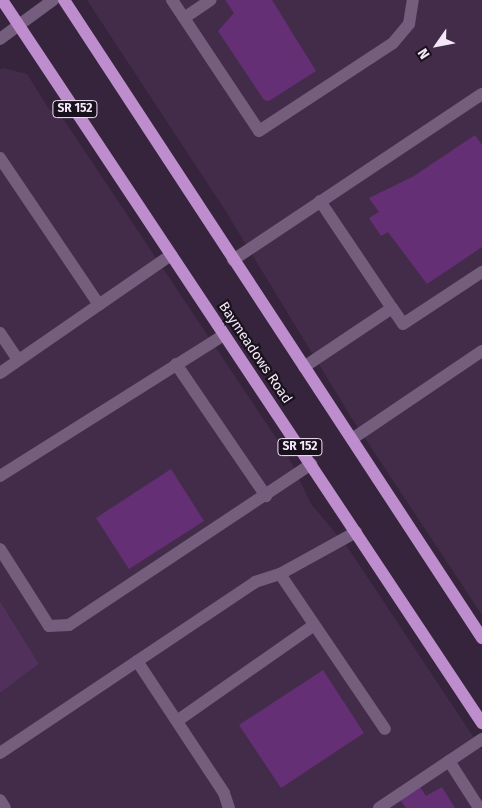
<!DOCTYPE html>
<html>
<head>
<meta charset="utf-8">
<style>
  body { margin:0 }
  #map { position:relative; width:482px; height:808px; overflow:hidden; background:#36243c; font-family:"Fira Sans",sans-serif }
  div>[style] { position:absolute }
  .built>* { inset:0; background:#432c4a }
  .green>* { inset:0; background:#51315b }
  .building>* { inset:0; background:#652f76 }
  .minor>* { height:12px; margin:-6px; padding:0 6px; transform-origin:6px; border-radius:6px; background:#755d7d }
  .major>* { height:12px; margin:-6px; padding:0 6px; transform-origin:6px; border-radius:6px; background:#be8dce }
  span { translate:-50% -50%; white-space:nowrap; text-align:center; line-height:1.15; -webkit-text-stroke:4.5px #19111c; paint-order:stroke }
  .shield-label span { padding:1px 4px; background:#19111c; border:1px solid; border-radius:4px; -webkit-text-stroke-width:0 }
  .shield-label { font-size:12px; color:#f4e8f8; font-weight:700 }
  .street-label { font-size:14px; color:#f4e8f8 }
  .north { position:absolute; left:412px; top:20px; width:50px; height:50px; -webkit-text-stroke:4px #19111c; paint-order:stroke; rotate:237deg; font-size:14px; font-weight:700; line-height:20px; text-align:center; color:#f4e8f8 }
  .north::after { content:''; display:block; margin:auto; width:18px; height:22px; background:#f4e8f8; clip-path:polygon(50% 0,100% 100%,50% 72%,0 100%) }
</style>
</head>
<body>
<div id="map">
  <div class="built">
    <div style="clip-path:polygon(87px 0,482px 0,482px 615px,351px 417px,225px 210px)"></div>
    <div style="clip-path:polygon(3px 68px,27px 74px,49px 109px,64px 120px,288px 456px,311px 504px,348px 548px,482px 750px,482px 808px,0 808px,0 693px,39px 664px,0 601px,0 70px)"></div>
  </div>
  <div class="green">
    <div style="clip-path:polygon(0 601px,39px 664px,0 693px)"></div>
  </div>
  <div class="building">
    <div style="clip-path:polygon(225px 0,272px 0,316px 71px,269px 101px,264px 100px,218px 31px,234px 13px)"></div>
    <div style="clip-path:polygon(475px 135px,482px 145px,482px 247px,427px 284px,388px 232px,381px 236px,369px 218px,379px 212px,369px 198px,414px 176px)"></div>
    <div style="clip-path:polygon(171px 469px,204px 521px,129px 569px,96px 518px)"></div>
    <div style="clip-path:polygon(323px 670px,364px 733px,281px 788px,239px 725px)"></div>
    <div style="clip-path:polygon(420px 787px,426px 796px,442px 787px,455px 808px,406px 808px,400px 800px)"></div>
  </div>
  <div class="minor">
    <div style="left:172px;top:0;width:157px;rotate:56.4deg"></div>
    <div style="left:259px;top:131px;width:160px;rotate:-33.3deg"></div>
    <div style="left:393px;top:43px;width:25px;rotate:-50deg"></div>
    <div style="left:409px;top:24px;width:24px;rotate:-81deg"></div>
    <div style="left:184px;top:18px;width:32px;rotate:-34deg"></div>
    <div style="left:0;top:39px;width:66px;rotate:-36.3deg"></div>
    <div style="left:0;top:158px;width:177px;rotate:56deg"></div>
    <div style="left:320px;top:201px;width:129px;rotate:56.1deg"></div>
    <div style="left:233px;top:260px;width:299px;rotate:-33.7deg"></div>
    <div style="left:0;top:333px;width:32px;rotate:56deg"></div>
    <div style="left:176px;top:364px;width:160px;rotate:55.7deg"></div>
    <div style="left:304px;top:367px;width:106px;rotate:-33.8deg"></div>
    <div style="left:392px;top:308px;width:19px;rotate:55deg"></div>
    <div style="left:403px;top:324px;width:95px;rotate:-33.4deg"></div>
    <div style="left:0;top:373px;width:208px;rotate:-34.6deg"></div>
    <div style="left:352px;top:439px;width:157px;rotate:-34.1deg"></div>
    <div style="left:0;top:476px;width:265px;rotate:-32.2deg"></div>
    <div style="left:0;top:549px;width:91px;rotate:57.5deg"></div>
    <div style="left:49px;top:626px;width:20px;rotate:-3deg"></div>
    <div style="left:69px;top:625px;width:291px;rotate:-33.6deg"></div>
    <div style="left:280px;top:574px;width:187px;rotate:55.9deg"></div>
    <div style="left:137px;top:661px;width:158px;rotate:56.6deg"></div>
    <div style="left:224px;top:793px;width:16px;rotate:72deg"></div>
    <div style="left:177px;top:721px;width:167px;rotate:-35deg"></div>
    <div style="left:0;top:753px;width:307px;rotate:-33.8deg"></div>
    <div style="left:255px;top:582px;width:26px;rotate:-18deg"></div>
    <div style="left:280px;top:574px;width:87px;rotate:-28.9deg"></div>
    <div style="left:449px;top:761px;width:56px;rotate:57.4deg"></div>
    <div style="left:0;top:800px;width:9px;rotate:58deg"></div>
    <div style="left:379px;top:808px;width:124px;rotate:-33.8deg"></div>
  </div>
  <div class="major">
    <div style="left:2px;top:0;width:868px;rotate:56.42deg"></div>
    <div style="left:64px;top:0;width:763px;rotate:56.77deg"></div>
  </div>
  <div class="shield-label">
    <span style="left:75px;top:109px">SR 152</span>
    <span style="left:300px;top:447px">SR 152</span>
  </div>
  <div class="street-label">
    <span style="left:255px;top:353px;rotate:56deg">Baymeadows Road</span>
  </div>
  <div class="north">N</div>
</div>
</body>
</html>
